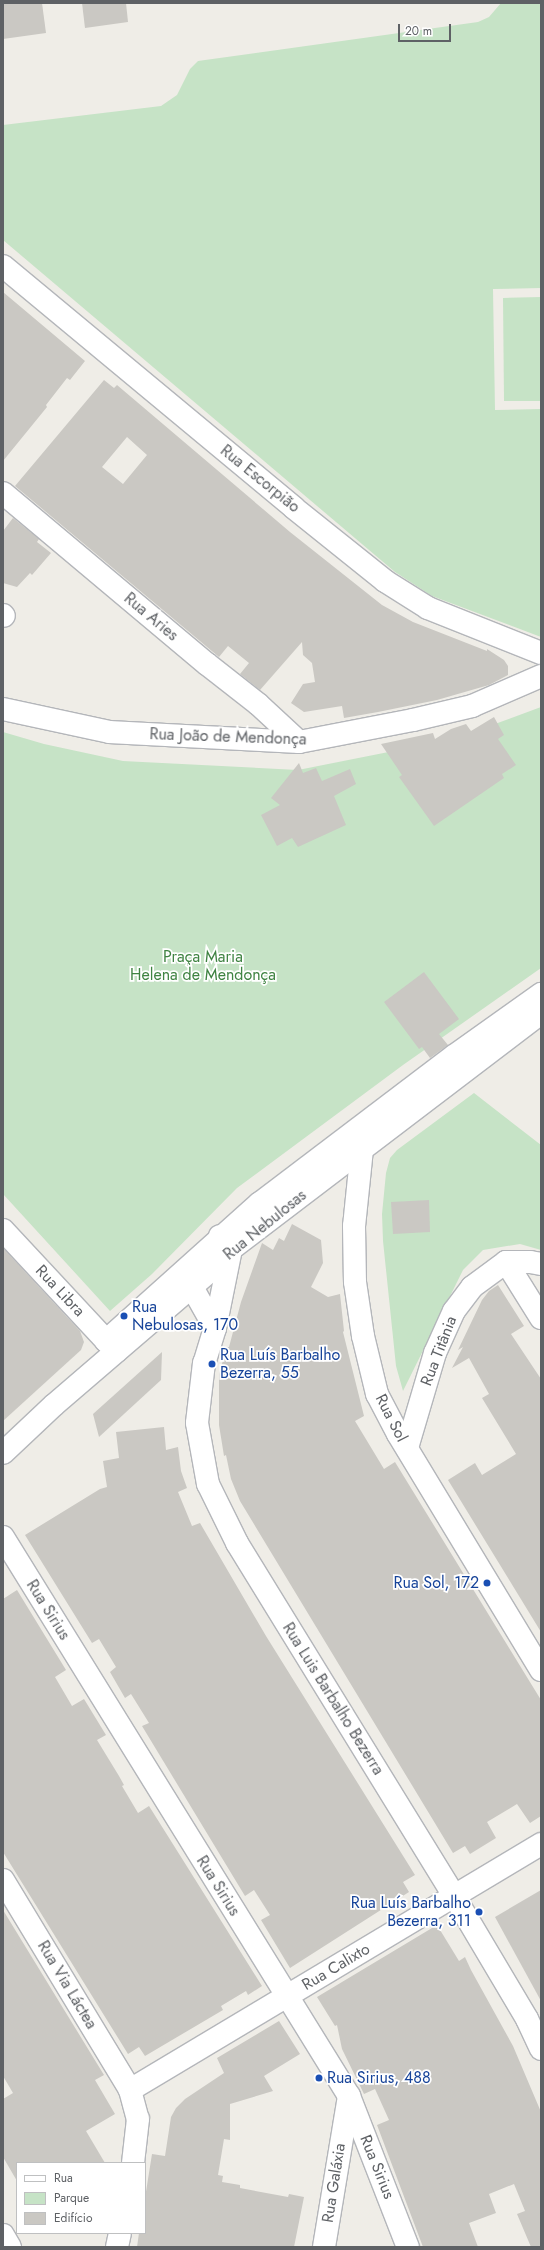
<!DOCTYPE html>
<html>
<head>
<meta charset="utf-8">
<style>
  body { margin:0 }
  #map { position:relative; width:544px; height:2250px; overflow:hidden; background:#efede7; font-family:Jost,sans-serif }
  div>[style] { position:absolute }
  .green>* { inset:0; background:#c6e3c6 }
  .building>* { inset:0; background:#cac8c3 }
  .roads { filter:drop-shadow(1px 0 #b4b6ba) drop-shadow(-1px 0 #b4b6ba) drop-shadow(0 1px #b4b6ba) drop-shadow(0 -1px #b4b6ba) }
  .minor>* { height:22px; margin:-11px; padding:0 11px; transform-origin:11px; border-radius:11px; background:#fff }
  .dots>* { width:11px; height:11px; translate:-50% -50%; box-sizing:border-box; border:2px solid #fff; border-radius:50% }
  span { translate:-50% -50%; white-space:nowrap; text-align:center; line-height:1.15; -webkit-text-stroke:3.5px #fff; paint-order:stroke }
  .street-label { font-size:16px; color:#5e6165 }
  .park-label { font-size:16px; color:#3f8342 }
  .transit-label { font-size:16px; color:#164399 }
  .left { translate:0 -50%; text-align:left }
  .right { translate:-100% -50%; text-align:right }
  .frame { position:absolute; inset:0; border:4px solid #5e6165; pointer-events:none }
  .legend { position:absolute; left:16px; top:2162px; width:130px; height:72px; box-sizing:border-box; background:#fff; border:1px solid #bfc0c1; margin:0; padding:5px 7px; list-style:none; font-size:12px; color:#5e6165 }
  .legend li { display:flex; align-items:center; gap:8px; height:20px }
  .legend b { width:20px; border:1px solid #bfc0c1 }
  .scale { position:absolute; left:398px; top:24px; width:53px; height:18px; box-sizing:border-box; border:2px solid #5e6165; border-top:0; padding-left:5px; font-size:12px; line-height:14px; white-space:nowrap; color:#5e6165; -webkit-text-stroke:3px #fff; paint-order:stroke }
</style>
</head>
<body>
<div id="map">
  <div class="green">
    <div style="clip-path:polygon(501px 3px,541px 3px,541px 288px,493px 289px,495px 410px,541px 409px,541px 637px,432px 596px,395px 572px,3px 240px,3px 125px,161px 106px,177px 95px,190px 69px,198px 61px,478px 22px,489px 17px)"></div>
    <div style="clip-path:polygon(541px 297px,541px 401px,504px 401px,503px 298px)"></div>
    <div style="clip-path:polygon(541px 707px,541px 968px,403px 1065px,237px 1188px,152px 1274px,110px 1311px,3px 1194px,3px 732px,44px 744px,123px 761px,298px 770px,454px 739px)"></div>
    <div style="clip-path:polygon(474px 1093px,541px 1145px,541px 1250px,520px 1244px,483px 1250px,463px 1270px,403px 1391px,396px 1366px,383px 1241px,382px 1214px,386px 1173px,390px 1158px,397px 1150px)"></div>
  </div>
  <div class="building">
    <div style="clip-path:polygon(3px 3px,42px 3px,46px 33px,3px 39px)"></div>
    <div style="clip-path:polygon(82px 3px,126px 3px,128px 22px,85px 28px)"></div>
    <div style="clip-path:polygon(3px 292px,85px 361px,70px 380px,67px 378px,46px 405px,47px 407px,3px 461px)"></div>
    <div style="clip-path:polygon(evenodd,104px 380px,114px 388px,117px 385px,290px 532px,382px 605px,413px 622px,487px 651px,487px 649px,504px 660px,508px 666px,508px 675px,489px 685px,437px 700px,378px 712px,344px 718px,342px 706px,304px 712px,291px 703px,303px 684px,315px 682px,312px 663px,303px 655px,302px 642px,260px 690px,240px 674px,249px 663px,228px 646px,219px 657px,15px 486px,104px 380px,127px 437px,147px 455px,123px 484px,102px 467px,127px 437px)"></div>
    <div style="clip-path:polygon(13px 518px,39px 539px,37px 542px,51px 553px,32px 575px,30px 573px,17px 587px,3px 583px,3px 531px)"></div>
    <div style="clip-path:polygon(494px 717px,504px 735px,498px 739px,516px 765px,502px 774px,504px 778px,434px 826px,399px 777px,402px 775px,381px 744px,433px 733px,435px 739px,451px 729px,466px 724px,471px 731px)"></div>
    <div style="clip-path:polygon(299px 763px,303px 773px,316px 768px,322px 781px,350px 769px,356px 784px,334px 796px,346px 825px,298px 847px,292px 838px,277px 846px,261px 815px,280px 805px,271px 798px)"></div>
    <div style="clip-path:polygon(424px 972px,459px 1019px,439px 1034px,448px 1045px,430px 1058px,422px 1047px,419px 1049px,384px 1002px)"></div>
    <div style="clip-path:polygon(429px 1200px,430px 1232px,393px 1234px,391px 1202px)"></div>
    <div style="clip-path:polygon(292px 1224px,321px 1240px,323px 1263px,311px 1287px,328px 1297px,340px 1294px,344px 1331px,343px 1332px,364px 1416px,355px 1421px,384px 1469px,395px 1462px,541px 1700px,541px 1816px,530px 1823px,517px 1804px,487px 1822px,496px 1838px,470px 1854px,465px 1846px,453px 1853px,240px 1501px,231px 1479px,226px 1455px,224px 1456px,219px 1425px,219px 1374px,227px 1347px,229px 1347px,241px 1302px,262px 1243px,273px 1250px,279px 1238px,284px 1241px)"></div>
    <div style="clip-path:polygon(3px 1248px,80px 1331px,84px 1342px,81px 1350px,3px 1421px)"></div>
    <div style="clip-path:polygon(498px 1285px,524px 1326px,511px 1334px,541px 1379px,541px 1632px,448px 1480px,475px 1463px,482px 1475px,516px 1454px,482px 1398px,489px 1394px,469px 1358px,452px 1368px,463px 1347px,458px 1350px,482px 1300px,489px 1291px)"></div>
    <div style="clip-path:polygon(162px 1352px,161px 1380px,99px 1437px,93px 1414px)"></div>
    <div style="clip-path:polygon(164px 1427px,166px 1450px,178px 1447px,181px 1471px,187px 1488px,178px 1492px,192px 1526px,200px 1523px,266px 1636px,415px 1875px,403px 1882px,409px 1892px,290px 1968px,261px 1920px,270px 1915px,254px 1890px,245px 1896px,142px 1726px,149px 1723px,131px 1694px,125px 1698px,110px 1672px,116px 1667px,99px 1639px,92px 1643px,25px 1535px,100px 1489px,107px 1487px,103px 1461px,119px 1458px,116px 1432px)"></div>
    <div style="clip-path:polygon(17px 1590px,66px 1670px,55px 1677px,72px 1706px,84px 1699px,106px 1735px,97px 1740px,119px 1776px,124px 1785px,122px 1786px,138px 1813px,149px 1806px,262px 1986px,248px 1995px,246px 1991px,221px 2006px,223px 2010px,145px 2056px,139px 2047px,128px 2054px,3px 1852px,3px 1599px)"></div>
    <div style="clip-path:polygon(541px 1890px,541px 2001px,495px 1917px)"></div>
    <div style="clip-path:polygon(3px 1910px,104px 2075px,95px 2080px,115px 2114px,86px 2131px,105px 2163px,17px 2163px,17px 2181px,3px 2157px,3px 2099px,13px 2093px,3px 2076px)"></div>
    <div style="clip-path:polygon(437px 1925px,459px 1961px,465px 1957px,471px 1970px,513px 2046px,541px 2112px,541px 2247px,531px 2247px,517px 2214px,525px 2211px,514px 2184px,489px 2194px,496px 2213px,469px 2223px,478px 2247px,423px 2247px,377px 2125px,389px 2120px,375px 2089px,364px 2094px,342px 2049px,337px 2025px,335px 2026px,317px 1997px)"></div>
    <div style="clip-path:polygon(279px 2021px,300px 2054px,264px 2076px,273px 2091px,230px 2104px,230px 2140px,224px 2139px,218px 2175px,223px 2176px,222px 2182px,240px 2185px,240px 2188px,288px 2197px,289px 2194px,304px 2197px,294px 2247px,137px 2247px,139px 2233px,145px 2233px,145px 2198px,152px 2154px,165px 2156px,171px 2117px,176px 2108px,185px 2099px,224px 2073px,217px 2058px)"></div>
  </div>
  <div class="roads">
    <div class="minor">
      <div style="left:3px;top:266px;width:378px;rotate:39.7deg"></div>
      <div style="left:294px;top:508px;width:117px;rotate:38.7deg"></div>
      <div style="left:385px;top:581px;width:51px;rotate:32.1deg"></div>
      <div style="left:428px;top:608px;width:122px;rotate:21.7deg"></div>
      <div style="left:3px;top:493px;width:266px;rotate:40deg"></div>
      <div style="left:207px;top:664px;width:65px;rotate:38.1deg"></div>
      <div style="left:258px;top:704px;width:56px;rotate:42.8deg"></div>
      <div style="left:3px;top:615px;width:1px;rotate:45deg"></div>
      <div style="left:3px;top:709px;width:108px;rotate:12.2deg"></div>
      <div style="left:109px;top:732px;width:190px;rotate:3deg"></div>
      <div style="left:299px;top:742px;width:116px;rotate:-10.9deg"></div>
      <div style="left:413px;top:720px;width:61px;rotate:-13.3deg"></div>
      <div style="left:472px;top:706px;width:75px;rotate:-23.5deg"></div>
      <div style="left:357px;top:1141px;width:9px;rotate:58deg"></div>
      <div style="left:362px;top:1149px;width:77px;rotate:95.9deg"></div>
      <div style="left:354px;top:1226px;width:56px;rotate:89deg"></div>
      <div style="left:355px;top:1282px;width:55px;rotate:81.6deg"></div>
      <div style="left:363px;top:1336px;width:60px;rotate:76.4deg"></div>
      <div style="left:377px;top:1394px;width:45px;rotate:62.3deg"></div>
      <div style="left:398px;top:1434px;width:276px;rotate:58.8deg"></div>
      <div style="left:3px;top:1230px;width:166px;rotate:47deg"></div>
      <div style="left:220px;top:1236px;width:17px;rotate:50deg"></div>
      <div style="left:231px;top:1249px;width:81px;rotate:101.4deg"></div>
      <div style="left:215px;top:1328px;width:37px;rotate:107deg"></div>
      <div style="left:204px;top:1363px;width:60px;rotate:96.7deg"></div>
      <div style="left:197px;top:1423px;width:62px;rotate:79.8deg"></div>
      <div style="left:208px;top:1484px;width:66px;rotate:63.8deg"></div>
      <div style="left:237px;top:1543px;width:414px;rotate:58.4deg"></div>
      <div style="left:454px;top:1896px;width:143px;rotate:59.3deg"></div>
      <div style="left:527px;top:2019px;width:33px;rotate:65deg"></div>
      <div style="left:506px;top:1262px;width:66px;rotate:58deg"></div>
      <div style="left:184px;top:1273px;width:63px;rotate:60.6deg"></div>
      <div style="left:106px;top:1341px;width:207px;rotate:-41.9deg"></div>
      <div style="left:260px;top:1203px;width:243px;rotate:-37.2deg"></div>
      <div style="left:454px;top:1056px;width:107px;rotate:-35.5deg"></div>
      <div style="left:407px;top:1448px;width:99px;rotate:-73.6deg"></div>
      <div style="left:435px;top:1353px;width:46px;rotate:-65.7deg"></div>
      <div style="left:454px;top:1311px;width:30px;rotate:-53deg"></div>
      <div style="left:472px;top:1287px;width:42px;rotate:-36.3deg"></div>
      <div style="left:506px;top:1262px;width:24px"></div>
      <div style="left:530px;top:1262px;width:11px;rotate:10deg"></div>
      <div style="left:3px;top:1453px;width:70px;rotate:-43.3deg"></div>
      <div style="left:54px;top:1405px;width:210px;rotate:-40.7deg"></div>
      <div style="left:213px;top:1268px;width:26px;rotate:-47deg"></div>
      <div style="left:231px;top:1249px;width:390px;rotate:-37.3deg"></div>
      <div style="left:3px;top:1537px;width:657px;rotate:58.24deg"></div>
      <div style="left:349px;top:2096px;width:162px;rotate:68.7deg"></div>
      <div style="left:3px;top:1880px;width:245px;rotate:58.8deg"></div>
      <div style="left:130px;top:2090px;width:30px;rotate:75deg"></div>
      <div style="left:138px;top:2119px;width:44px;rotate:96.5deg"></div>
      <div style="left:130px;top:2090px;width:479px;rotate:-30.9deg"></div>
      <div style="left:3px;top:2235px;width:14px;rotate:60deg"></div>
      <div style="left:117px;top:2247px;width:14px;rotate:-78deg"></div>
      <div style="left:324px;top:2247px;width:153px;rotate:-80.6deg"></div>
    </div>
  </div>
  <div class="dots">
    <div style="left:124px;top:1316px;background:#1a4fb4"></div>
    <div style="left:212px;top:1364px;background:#1a4fb4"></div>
    <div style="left:487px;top:1583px;background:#1a4fb4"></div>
    <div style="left:479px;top:1912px;background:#1a4fb4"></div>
    <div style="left:319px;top:2078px;background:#1a4fb4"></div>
  </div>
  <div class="street-label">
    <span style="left:260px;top:479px;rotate:39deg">Rua Escorpião</span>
    <span style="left:151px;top:617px;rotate:40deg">Rua Aries</span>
    <span style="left:228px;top:737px;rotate:2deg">Rua João de Mendonça</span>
    <span style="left:265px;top:1225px;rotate:-39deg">Rua Nebulosas</span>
    <span style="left:60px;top:1291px;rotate:47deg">Rua Libra</span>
    <span style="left:439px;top:1351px;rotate:-69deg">Rua Titânia</span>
    <span style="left:391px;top:1418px;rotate:63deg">Rua Sol</span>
    <span style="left:48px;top:1610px;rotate:58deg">Rua Sirius</span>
    <span style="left:333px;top:1699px;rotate:58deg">Rua Luis Barbalho Bezerra</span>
    <span style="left:218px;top:1886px;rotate:58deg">Rua Sirius</span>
    <span style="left:336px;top:1967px;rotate:-31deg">Rua Calixto</span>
    <span style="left:67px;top:1985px;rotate:59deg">Rua Via Láctea</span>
    <span style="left:377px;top:2167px;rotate:68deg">Rua Sirius</span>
    <span style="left:334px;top:2183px;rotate:-81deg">Rua Galáxia</span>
  </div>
  <div class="park-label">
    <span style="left:203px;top:966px">Praça Maria<br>Helena de Mendonça</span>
  </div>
  <div class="transit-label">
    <span class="left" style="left:132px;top:1316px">Rua<br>Nebulosas, 170</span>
    <span class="left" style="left:220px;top:1364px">Rua Luís Barbalho<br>Bezerra, 55</span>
    <span class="right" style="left:479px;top:1583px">Rua Sol, 172</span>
    <span class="right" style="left:471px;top:1912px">Rua Luís Barbalho<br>Bezerra, 311</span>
    <span class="left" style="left:327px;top:2078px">Rua Sirius, 488</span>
  </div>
  <div class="frame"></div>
  <ul class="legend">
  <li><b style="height:5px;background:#fff"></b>Rua</li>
  <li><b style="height:11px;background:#c6e3c6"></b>Parque</li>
  <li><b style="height:11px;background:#cac8c3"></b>Edifício</li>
  </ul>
  <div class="scale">20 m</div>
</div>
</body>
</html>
